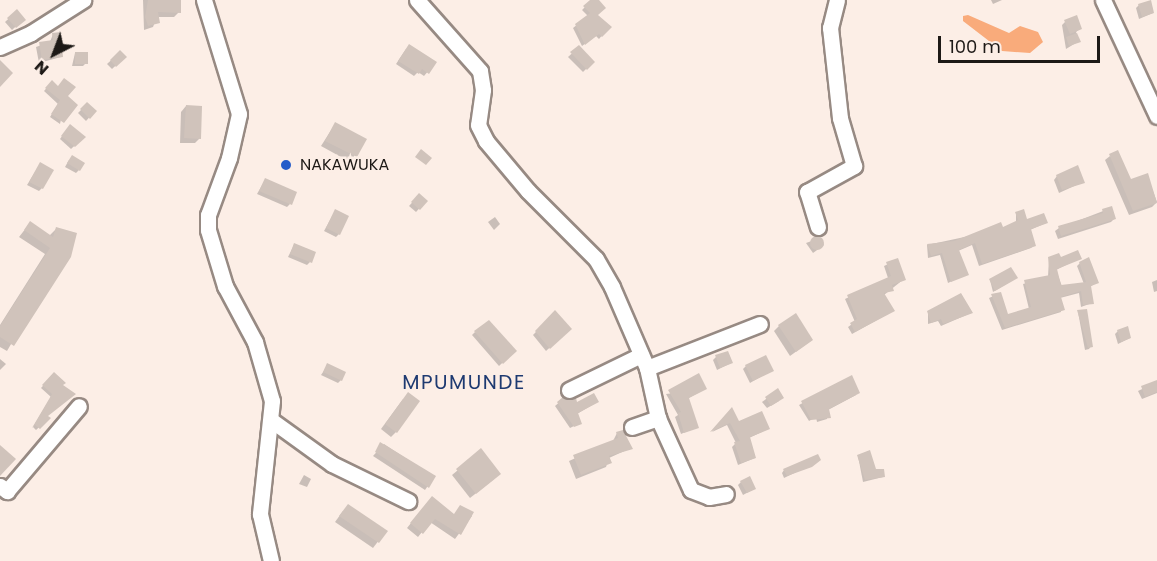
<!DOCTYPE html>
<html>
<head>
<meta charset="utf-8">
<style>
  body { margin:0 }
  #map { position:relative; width:1157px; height:561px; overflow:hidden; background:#fceee6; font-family:Poppins,sans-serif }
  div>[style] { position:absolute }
  .forest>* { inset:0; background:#f9ab7b }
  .shadow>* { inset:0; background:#0003 }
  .building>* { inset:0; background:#d0c3bb }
  .round { border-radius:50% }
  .roads { filter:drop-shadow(2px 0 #978a83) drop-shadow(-2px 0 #978a83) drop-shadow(0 2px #978a83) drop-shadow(0 -2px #978a83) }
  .minor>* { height:15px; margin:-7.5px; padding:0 7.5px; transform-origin:7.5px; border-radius:7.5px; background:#fff }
  .dots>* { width:16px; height:16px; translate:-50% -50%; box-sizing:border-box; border:3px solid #fceee6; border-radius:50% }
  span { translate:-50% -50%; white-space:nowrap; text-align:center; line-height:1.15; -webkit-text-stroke:5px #fceee6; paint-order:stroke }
  .poi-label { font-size:16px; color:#1d1916 }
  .left { translate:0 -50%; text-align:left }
  .quarter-label { font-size:20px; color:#1e3a71; letter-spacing:1.5px }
  .north { position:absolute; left:24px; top:24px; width:60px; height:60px; -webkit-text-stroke:4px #fceee6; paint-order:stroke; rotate:222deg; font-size:16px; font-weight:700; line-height:24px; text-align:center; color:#1d1916 }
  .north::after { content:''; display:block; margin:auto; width:21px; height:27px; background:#1d1916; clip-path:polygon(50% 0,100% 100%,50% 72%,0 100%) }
  .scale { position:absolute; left:938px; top:36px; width:162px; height:27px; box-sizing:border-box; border:3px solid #1d1916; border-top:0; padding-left:8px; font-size:18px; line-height:21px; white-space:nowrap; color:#1d1916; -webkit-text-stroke:4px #fceee6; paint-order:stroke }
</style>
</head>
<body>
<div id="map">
  <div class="forest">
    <div style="clip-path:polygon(968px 15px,1009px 33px,1020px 26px,1038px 32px,1043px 42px,1030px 53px,1002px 51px,963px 21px,963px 16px)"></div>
  </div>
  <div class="shadow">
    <div style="clip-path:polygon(143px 0,179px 0,179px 12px,174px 17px,157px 17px,153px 27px,144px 30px)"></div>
    <div style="clip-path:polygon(592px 0,597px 0,596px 16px,609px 27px,599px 39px,596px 36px,582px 46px,573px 28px,588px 16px,582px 10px)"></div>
    <div style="clip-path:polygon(991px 0,1002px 0,993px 4px)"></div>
    <div style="clip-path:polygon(1139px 5px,1153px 13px,1139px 19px,1136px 8px)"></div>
    <div style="clip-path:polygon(17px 11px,24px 19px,12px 30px,5px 22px)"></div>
    <div style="clip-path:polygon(1065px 22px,1081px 28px,1076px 32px,1079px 41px,1066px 49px,1062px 25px)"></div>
    <div style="clip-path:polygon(53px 34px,61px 57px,39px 63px,36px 47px,50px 42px)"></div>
    <div style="clip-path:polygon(579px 47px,593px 62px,583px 72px,568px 57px)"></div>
    <div style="clip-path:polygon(406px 49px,435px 63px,424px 76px,418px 72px,414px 76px,396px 64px)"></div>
    <div style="clip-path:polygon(120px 52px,125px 57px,112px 69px,107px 64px)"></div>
    <div style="clip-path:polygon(75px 53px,86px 63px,83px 66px,72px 66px)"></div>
    <div style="clip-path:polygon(52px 82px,66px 97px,60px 124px,50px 117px,58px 104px,44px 91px)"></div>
    <div style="clip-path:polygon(87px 104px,95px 111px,86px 121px,78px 113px)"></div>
    <div style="clip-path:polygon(186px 106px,200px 138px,195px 143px,180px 143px,181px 112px)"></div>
    <div style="clip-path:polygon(335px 124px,365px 139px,350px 162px,321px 146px)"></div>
    <div style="clip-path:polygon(68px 128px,84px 137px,71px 149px,60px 139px)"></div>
    <div style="clip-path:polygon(1110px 156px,1130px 181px,1147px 175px,1157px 202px,1152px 207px,1129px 215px,1105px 160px)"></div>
    <div style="clip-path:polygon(69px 160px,79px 170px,76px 173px,65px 167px)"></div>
    <div style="clip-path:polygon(40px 164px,42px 188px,39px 191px,27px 185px)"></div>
    <div style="clip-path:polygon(1057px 176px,1083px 182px,1059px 193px,1054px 180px)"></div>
    <div style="clip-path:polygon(265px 180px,290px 204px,287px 207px,257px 194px)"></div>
    <div style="clip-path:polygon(419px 195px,426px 201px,416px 212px,409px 206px)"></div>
    <div style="clip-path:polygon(1111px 208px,1114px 219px,1111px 222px,1058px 239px,1055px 231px,1059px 228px)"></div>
    <div style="clip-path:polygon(335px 211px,339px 234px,336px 237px,324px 231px)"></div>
    <div style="clip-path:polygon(1016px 213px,1026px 221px,1046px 223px,1030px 230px,1034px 245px,1031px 248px,979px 266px,972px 245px,958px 251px,967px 274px,948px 283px,940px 255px,928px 258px,927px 245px,1002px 229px,1016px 223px)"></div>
    <div style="clip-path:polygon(495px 217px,500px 224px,494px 230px,488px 222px)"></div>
    <div style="clip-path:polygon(30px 223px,49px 236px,56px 229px,75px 234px,7px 351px,0 347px,0 325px,45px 254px,19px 237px)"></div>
    <div style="clip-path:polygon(820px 238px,824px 245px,813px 253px,806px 243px)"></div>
    <div style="clip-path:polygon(294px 245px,310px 262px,307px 265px,288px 257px)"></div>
    <div style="clip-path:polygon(1049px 258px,1080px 258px,1056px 270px,1063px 289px,1084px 284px,1077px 266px,1080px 263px,1097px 282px,1090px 287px,1092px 303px,1081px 307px,1079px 293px,1060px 298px,1061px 312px,1002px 330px,989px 298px,1000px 293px,1007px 316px,1029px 309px,1023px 284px,1048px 277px)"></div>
    <div style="clip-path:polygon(897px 260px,904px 279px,884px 295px,893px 311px,852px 334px,848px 327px,855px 322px,845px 299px,888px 278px,884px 266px)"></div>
    <div style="clip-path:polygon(990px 280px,1013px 280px,993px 292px)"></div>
    <div style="clip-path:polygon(1157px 280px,1157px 291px,1154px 292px,1152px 282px)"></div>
    <div style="clip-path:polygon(555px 312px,570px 329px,546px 351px,533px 335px)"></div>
    <div style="clip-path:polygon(928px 312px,971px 313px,941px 326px,938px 321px,928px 324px)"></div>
    <div style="clip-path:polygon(1078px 312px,1091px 346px,1089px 349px,1085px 350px)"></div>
    <div style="clip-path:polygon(779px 326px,812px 340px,790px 356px,774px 331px)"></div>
    <div style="clip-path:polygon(1118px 331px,1130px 338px,1118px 344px,1115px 334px)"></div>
    <div style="clip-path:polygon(475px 332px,515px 351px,499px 366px,472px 335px)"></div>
    <div style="clip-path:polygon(716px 357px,731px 363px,717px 370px,713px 360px)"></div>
    <div style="clip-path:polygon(0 359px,6px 364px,0 370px)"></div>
    <div style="clip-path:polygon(328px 365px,341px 380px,338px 383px,321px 375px)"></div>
    <div style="clip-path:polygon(746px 366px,772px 370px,750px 383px,743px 369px)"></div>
    <div style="clip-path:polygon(54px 374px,63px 383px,46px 416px,49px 418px,36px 430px,33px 427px,51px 397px,41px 388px)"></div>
    <div style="clip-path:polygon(851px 377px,856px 395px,828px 410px,827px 419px,817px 422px,816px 417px,809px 421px,799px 405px)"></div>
    <div style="clip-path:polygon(1157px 382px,1157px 393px,1142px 399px,1138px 391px)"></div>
    <div style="clip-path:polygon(705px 389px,687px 399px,697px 427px,681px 434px,675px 417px,678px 415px,666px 394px)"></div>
    <div style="clip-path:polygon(777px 391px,779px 401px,767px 408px,762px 402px)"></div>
    <div style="clip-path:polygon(403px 399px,396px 432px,391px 437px,381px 429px)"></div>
    <div style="clip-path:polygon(563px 399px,576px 404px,597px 402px,577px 414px,580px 423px,570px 428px,555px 406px)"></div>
    <div style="clip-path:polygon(732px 410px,738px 423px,768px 429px,749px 438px,755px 458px,738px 465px,732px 447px,736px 443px,727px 425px,712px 432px)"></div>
    <div style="clip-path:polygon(617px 433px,631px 448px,609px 458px,606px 467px,576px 479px,569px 461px,613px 441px)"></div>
    <div style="clip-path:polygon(384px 444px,434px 477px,425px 490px,373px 456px)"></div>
    <div style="clip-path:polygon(481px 451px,494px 479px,470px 498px,452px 475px)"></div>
    <div style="clip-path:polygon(858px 456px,875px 470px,883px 477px,863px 482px)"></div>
    <div style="clip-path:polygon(817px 462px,784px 478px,782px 473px,784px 470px)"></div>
    <div style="clip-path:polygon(304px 475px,311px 479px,307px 487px,299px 484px)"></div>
    <div style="clip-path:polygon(741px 482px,754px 489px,743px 495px,738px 485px)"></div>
    <div style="clip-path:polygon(428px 502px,454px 516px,463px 507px,472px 516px,455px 539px,430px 522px,418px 537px,407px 528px)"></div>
    <div style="clip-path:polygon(343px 511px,386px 531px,373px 548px,335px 522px)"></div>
  </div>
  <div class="building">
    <div style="clip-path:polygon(148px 0,181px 0,181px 13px,158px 12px,160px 23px,148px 26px,145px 17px)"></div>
    <div style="clip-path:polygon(590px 0,599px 0,606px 8px,598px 15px,612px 27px,602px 37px,599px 34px,585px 45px,575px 24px,590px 13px,583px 6px)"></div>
    <div style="clip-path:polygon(1151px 0,1154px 13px,1142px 17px,1138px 4px)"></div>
    <div style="clip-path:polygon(17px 9px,26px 20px,16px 28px,7px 18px)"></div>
    <div style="clip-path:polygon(1077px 15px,1082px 29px,1070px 34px,1064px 20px)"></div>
    <div style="clip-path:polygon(61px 32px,63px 57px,42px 60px,39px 42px,53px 40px,52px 33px)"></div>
    <div style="clip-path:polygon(1077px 33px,1081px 42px,1069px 46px,1066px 37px)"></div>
    <div style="clip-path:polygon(409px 44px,437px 62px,429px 74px,422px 69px,419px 74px,398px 61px)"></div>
    <div style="clip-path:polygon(579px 45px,595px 62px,587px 70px,570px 52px)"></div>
    <div style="clip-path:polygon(120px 50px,127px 57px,116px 67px,110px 60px)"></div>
    <div style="clip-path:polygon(75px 52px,88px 52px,88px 64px,75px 64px)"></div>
    <div style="clip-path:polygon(0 60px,13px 73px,0 87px)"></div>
    <div style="clip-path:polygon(64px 78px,76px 87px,68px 96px,78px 105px,64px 123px,51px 114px,60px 100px,45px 88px,52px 80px,58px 86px)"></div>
    <div style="clip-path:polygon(87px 102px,97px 111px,90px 119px,80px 109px)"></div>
    <div style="clip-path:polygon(186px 105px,202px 106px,201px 139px,184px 138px)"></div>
    <div style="clip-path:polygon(335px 122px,367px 139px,357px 157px,325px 141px)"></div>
    <div style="clip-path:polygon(70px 124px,86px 137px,75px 147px,61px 136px)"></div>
    <div style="clip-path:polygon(421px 149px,432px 158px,426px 165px,415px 157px)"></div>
    <div style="clip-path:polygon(1118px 150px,1131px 179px,1148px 173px,1157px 203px,1133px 211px,1109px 154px)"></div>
    <div style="clip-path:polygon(72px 155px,85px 163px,80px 171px,67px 163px)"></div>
    <div style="clip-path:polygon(40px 162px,54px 170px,43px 189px,29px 182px)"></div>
    <div style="clip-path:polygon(1078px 165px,1085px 183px,1062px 190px,1056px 175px)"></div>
    <div style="clip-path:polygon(265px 178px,297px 192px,292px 205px,259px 191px)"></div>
    <div style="clip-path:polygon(419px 193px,428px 201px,420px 210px,411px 202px)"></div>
    <div style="clip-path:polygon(1112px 206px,1116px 219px,1061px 236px,1058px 226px,1103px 213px,1102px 209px)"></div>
    <div style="clip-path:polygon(335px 209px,349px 216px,340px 235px,326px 228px)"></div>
    <div style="clip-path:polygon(1024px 209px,1027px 219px,1044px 213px,1048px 223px,1031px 229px,1036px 246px,982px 264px,975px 243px,959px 250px,969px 275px,951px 282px,942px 253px,931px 256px,927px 244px,954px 241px,1001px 222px,1003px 227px,1018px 220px,1015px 212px)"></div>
    <div style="clip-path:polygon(30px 221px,53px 237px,56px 227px,77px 233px,71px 257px,14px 346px,0 337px,0 326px,50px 248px,24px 230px)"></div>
    <div class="round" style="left:810px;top:236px;width:14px;height:14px"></div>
    <div style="clip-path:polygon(294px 243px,316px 252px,312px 263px,290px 254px)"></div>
    <div style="clip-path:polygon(1078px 250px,1082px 259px,1057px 269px,1061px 285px,1086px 282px,1079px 262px,1089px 257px,1099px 283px,1091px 286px,1094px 304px,1083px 305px,1081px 291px,1061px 297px,1065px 310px,1005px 328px,991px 294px,1001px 292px,1008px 314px,1031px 307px,1024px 280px,1050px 275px,1048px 257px,1059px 253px,1061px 257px)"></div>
    <div style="clip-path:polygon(898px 258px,906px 280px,892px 285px,894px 291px,884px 293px,895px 311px,855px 332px,850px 323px,857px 319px,847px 295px,891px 276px,886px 262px)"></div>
    <div style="clip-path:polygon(1011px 267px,1018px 278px,995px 291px,989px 279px)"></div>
    <div style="clip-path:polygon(961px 293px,973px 313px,943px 324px,941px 319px,931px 323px,927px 311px)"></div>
    <div style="clip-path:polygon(1087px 309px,1093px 347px,1088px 348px,1077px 310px)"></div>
    <div style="clip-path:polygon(555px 310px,572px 329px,550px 349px,535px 331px)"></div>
    <div style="clip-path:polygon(796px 313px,813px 340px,796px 352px,778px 325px)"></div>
    <div style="clip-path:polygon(489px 320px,517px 351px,503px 364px,474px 331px)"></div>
    <div style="clip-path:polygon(1128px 326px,1131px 338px,1121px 342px,1117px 330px)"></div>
    <div style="clip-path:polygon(728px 351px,733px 363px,720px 368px,715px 355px)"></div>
    <div style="clip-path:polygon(766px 355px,774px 371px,753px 381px,745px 365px)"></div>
    <div style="clip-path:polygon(327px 363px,346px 372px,342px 381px,323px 372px)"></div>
    <div style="clip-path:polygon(54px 372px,66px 383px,63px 385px,76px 394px,48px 416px,51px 418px,40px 429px,35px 425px,32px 428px,52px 394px,42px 385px)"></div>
    <div style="clip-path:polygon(699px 373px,707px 389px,689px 398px,699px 428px,684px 433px,678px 413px,681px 412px,668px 390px)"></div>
    <div style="clip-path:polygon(852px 375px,860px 393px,829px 409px,831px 418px,811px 420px,801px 401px)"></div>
    <div style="clip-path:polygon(1157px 380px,1157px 392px,1145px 397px,1141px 386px)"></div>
    <div style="clip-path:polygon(778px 388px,784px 398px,771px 406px,765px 397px)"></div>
    <div style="clip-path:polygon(408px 392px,420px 401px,397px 433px,385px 424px)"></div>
    <div style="clip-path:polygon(594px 393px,599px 402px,578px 413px,582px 424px,574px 427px,557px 402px,563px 397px,576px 398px,577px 402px)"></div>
    <div style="clip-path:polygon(732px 407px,739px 421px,762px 411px,770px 429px,750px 437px,756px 458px,741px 463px,734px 442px,740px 441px,730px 423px,710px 432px)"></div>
    <div style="clip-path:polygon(623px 430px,633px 449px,609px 456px,612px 463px,581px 475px,573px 455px,618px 438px,616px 432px)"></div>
    <div style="clip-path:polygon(380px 442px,436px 476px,429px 488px,375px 452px)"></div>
    <div style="clip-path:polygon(0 445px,16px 459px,0 476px)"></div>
    <div style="clip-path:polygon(481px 448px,501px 474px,476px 494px,456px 469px)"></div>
    <div style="clip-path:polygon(870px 450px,876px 469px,884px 469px,885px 477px,865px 480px,857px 455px)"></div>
    <div style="clip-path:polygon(818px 454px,821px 460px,812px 467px,787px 476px,783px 469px)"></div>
    <div style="clip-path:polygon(750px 476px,756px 489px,747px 493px,740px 481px)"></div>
    <div style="clip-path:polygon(432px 496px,454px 514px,460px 505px,474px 512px,461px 535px,435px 519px,423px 534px,410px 523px)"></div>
    <div style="clip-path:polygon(348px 504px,388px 531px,379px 543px,339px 516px)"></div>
  </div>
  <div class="roads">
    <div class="minor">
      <div style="left:204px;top:0;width:119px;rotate:72.9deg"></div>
      <div style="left:239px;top:114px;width:45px;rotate:102.8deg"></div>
      <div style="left:229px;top:158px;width:61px;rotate:110.2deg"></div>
      <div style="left:208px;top:215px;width:15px;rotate:90deg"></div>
      <div style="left:208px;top:230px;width:59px;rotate:73.1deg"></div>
      <div style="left:225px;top:286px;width:64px;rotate:61.8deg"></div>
      <div style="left:255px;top:342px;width:61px;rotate:73.9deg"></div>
      <div style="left:272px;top:401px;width:114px;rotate:96.1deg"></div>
      <div style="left:260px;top:514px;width:48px;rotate:76.8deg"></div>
      <div style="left:417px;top:0;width:95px;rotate:48.4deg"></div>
      <div style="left:480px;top:71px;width:19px;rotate:81deg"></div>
      <div style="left:483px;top:90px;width:35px;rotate:98deg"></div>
      <div style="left:478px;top:125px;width:18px;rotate:63deg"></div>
      <div style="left:486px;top:141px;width:65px;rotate:50deg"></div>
      <div style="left:528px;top:191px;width:96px;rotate:45deg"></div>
      <div style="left:596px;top:259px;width:32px;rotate:60deg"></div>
      <div style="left:612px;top:287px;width:88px;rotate:66.6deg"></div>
      <div style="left:647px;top:368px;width:51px;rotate:77.6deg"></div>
      <div style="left:658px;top:418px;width:79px;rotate:65.4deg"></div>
      <div style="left:691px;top:490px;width:19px;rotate:21deg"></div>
      <div style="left:709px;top:497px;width:17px;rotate:-10deg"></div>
      <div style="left:1103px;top:0;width:128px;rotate:65deg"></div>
      <div style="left:0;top:47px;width:34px;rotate:-24deg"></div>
      <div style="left:31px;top:33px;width:62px;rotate:-32.4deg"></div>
      <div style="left:818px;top:227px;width:37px;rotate:-107deg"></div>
      <div style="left:807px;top:192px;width:54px;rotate:-29deg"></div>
      <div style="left:854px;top:166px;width:50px;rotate:-106.3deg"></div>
      <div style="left:840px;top:118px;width:91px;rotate:-96.3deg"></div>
      <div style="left:830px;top:28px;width:29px;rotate:-76deg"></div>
      <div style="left:647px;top:368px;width:121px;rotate:-21.3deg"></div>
      <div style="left:569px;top:390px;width:80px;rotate:-25.9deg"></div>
      <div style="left:271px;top:420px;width:75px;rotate:35.8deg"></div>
      <div style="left:332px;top:464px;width:85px;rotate:26deg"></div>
      <div style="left:632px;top:427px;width:28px;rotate:-19deg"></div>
      <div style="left:0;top:486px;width:9px;rotate:36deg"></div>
      <div style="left:7px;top:491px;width:111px;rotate:-49.7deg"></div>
    </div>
  </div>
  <div class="dots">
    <div style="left:286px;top:165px;background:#255cc9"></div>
  </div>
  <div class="poi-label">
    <span class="left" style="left:300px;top:165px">NAKAWUKA</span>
  </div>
  <div class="quarter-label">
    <span style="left:464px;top:382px">MPUMUNDE</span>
  </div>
  <div class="north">N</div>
  <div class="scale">100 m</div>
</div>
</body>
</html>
